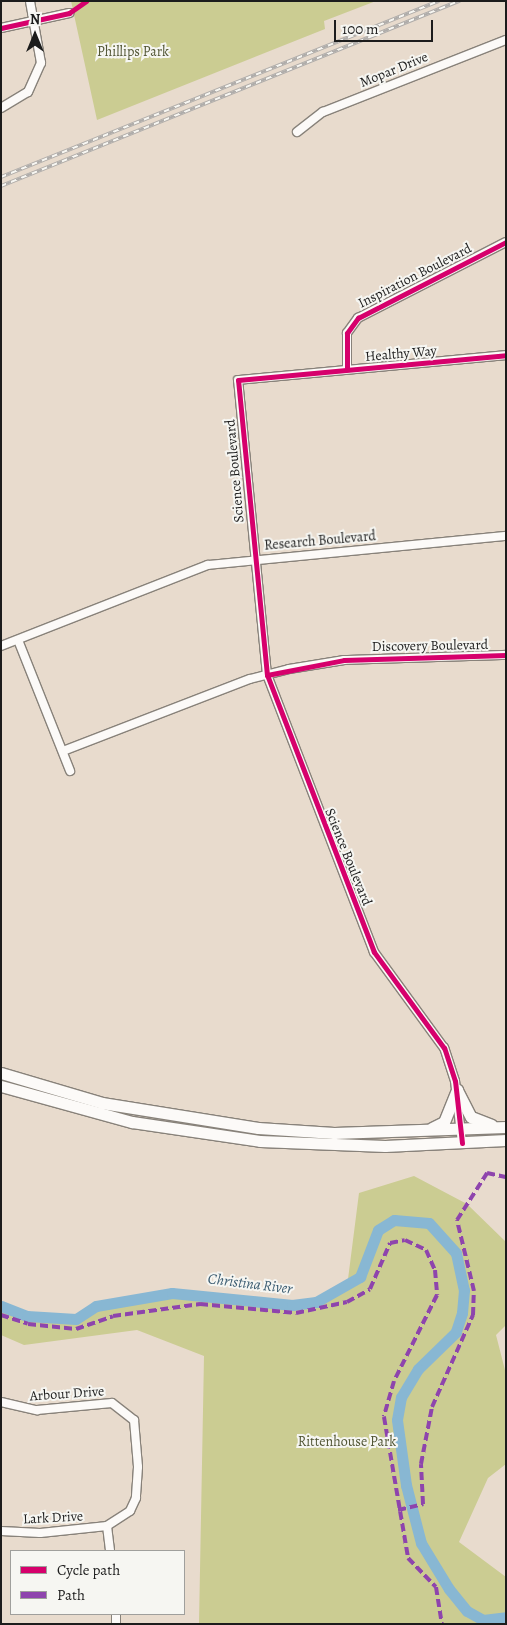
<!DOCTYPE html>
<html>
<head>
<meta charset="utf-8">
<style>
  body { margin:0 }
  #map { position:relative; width:507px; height:1625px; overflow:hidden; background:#e8dbcd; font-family:Alegreya,serif }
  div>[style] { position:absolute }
  .green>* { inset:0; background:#cbcc92 }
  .river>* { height:11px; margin:-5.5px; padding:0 5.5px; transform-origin:5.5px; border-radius:5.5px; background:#88b7d3 }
  .roads { filter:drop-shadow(1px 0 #88827a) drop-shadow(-1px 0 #88827a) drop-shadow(0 1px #88827a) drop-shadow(0 -1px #88827a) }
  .street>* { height:8px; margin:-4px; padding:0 4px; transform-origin:4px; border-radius:4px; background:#fcfaf8 }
  .primary>* { height:11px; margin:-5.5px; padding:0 5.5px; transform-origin:5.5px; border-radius:5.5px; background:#fcfaf8 }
  .rail>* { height:4px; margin-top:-2px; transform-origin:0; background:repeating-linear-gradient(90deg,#f6f6f2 0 5.5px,#aeacaa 0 11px); box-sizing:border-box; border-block:1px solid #aeacaa }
  .quiet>* { height:4px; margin-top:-2px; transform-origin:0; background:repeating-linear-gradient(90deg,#8e44ad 0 8px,transparent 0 12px) }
  .cycleway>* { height:5px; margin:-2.5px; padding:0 2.5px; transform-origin:2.5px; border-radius:2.5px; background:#d6006c }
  span { translate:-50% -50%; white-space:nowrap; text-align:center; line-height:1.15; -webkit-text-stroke:4px #f6f6f2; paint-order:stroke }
  .park-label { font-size:14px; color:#515534 }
  .street-label { font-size:14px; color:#1c1c1c }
  .water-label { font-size:15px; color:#3a5b70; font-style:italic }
  .frame { position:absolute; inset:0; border:2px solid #1c1c1c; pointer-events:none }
  .legend { position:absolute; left:10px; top:1550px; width:175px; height:65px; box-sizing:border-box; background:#f6f6f2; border:1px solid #9f9f9c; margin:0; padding:6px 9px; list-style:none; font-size:15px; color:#1c1c1c }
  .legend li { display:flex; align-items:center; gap:10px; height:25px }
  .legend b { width:25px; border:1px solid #9f9f9c }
  .north { position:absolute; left:10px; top:10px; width:50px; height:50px; -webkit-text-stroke:4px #f6f6f2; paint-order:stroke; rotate:0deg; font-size:14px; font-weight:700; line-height:20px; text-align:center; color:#1c1c1c }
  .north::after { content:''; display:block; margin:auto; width:18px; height:22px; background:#1c1c1c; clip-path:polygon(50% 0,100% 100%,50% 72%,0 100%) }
  .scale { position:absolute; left:334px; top:20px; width:99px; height:22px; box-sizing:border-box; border:2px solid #1c1c1c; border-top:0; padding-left:6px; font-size:15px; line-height:18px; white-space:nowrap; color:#1c1c1c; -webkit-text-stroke:4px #f6f6f2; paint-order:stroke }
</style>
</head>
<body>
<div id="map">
  <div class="green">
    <div style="clip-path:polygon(71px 1px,376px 1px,324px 21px,325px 29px,97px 120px)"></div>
    <div style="clip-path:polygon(414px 1176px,467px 1204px,506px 1242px,506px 1325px,496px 1335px,506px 1374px,506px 1464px,488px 1478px,459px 1542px,506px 1577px,506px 1624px,199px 1624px,204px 1356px,137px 1330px,24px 1345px,1px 1335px,1px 1306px,28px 1316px,76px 1319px,96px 1306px,172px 1293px,292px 1305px,316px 1302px,347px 1287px,359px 1193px)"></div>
  </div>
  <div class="river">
    <div style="left:1px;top:1306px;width:28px;rotate:21deg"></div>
    <div style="left:27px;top:1316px;width:49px;rotate:3.5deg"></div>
    <div style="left:76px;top:1319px;width:24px;rotate:-33deg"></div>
    <div style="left:96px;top:1306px;width:77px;rotate:-9.7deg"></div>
    <div style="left:172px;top:1293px;width:121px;rotate:5.7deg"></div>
    <div style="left:292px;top:1305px;width:24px;rotate:-7deg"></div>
    <div style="left:316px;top:1302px;width:51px;rotate:-29.6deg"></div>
    <div style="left:360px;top:1277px;width:50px;rotate:-69deg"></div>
    <div style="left:378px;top:1230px;width:19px;rotate:-32deg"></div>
    <div style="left:394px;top:1220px;width:35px;rotate:5deg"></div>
    <div style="left:429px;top:1223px;width:40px;rotate:48deg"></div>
    <div style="left:456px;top:1253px;width:38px;rotate:78deg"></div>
    <div style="left:464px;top:1290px;width:23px;rotate:95deg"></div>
    <div style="left:462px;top:1313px;width:20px;rotate:108deg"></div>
    <div style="left:456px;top:1332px;width:53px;rotate:135.8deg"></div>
    <div style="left:418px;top:1369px;width:33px;rotate:121deg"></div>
    <div style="left:401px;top:1397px;width:23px;rotate:100deg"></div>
    <div style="left:397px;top:1420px;width:66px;rotate:82.1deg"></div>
    <div style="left:406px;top:1485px;width:60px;rotate:75.5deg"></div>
    <div style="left:421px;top:1543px;width:54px;rotate:58.7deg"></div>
    <div style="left:449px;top:1589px;width:28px;rotate:51deg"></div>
    <div style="left:467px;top:1611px;width:18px;rotate:29deg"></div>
    <div style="left:483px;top:1620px;width:23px;rotate:-7deg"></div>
  </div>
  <div class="roads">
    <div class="street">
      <div style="left:1px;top:28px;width:70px;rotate:-12.4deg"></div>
      <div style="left:1px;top:108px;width:31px;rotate:-31deg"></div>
      <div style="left:28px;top:92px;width:32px;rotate:-66deg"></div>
      <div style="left:41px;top:63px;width:63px;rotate:-100.1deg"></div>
      <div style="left:297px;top:132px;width:33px;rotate:-38deg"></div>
      <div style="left:323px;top:112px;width:197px;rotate:-21.5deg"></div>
      <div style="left:347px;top:369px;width:36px;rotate:-90deg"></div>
      <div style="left:347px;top:333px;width:19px;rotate:-54deg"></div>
      <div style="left:358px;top:318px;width:166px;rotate:-27.2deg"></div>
      <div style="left:18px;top:640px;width:141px;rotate:68.3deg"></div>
      <div style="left:1px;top:646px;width:222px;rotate:-21.4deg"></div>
      <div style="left:208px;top:565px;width:299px;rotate:-5.6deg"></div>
      <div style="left:63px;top:751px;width:200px;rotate:-21.1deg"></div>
      <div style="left:250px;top:679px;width:40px;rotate:-14.4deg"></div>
      <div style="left:289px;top:669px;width:56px;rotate:-9.3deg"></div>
      <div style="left:344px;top:660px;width:162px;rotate:-1.8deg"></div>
      <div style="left:462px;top:1143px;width:62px;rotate:-96.4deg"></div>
      <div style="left:455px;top:1081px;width:35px;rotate:-108deg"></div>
      <div style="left:444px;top:1048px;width:119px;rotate:-126.1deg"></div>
      <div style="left:374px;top:952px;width:297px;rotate:-111.1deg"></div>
      <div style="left:267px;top:675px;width:296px;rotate:-95.6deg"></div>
      <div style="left:238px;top:380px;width:269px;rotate:-5.3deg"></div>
      <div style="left:1px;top:1402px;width:37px;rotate:13deg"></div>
      <div style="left:37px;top:1410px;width:75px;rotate:-5.3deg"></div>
      <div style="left:112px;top:1403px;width:28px;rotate:38deg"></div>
      <div style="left:134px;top:1420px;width:47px;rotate:85.1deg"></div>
      <div style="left:138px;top:1467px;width:31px;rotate:94deg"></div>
      <div style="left:136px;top:1498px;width:14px;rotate:115deg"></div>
      <div style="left:130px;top:1511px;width:27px;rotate:147deg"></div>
      <div style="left:107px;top:1526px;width:67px;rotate:174deg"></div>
      <div style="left:40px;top:1533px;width:39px;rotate:-177deg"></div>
      <div style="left:107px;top:1526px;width:25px;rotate:83deg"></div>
      <div style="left:116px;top:1624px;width:10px;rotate:-90deg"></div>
    </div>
    <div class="primary">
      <div style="left:1px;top:1073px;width:105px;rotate:16.5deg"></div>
      <div style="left:102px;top:1103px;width:158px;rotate:9.1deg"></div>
      <div style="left:258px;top:1128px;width:76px;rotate:3.8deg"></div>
      <div style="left:334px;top:1133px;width:172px;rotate:-2deg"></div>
      <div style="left:1px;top:1086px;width:136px;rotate:15.4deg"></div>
      <div style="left:132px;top:1122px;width:129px;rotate:8.4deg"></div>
      <div style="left:260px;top:1141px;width:125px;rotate:2.3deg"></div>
      <div style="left:385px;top:1146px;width:121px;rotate:-2.8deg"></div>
      <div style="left:457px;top:1090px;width:30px;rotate:63deg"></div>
      <div style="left:471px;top:1117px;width:22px;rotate:21deg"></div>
      <div style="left:432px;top:1128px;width:13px;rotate:-27deg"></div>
      <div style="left:444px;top:1122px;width:35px;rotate:-68deg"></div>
    </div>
  </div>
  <div class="rail">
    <div style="left:1px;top:177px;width:472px;rotate:-21.9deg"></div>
    <div style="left:1px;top:186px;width:495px;rotate:-22deg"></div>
  </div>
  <div class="quiet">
    <div style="left:1px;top:1315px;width:28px;rotate:18deg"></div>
    <div style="left:28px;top:1324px;width:48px;rotate:5.9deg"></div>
    <div style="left:76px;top:1329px;width:39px;rotate:-19deg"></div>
    <div style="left:113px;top:1316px;width:88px;rotate:-7.9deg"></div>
    <div style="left:200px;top:1304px;width:96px;rotate:5.4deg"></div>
    <div style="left:296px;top:1313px;width:52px;rotate:-12.2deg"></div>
    <div style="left:347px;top:1302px;width:26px;rotate:-29deg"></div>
    <div style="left:370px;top:1289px;width:50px;rotate:-66.5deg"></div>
    <div style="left:390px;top:1243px;width:15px;rotate:-11deg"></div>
    <div style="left:405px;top:1240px;width:23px;rotate:25deg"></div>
    <div style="left:426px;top:1250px;width:22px;rotate:66deg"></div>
    <div style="left:435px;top:1270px;width:25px;rotate:85deg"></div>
    <div style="left:437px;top:1295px;width:96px;rotate:116.6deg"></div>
    <div style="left:394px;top:1381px;width:37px;rotate:106deg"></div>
    <div style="left:384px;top:1417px;width:143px;rotate:80.3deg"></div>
    <div style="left:408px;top:1558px;width:40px;rotate:46deg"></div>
    <div style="left:436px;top:1587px;width:37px;rotate:81deg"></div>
    <div style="left:398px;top:1510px;width:26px;rotate:-13deg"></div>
    <div style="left:423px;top:1504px;width:40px;rotate:-92.9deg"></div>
    <div style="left:421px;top:1464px;width:58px;rotate:-79.1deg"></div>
    <div style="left:432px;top:1407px;width:101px;rotate:-66deg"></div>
    <div style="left:473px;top:1315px;width:24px;rotate:-88deg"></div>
    <div style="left:474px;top:1291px;width:73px;rotate:-103.5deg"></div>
    <div style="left:457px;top:1220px;width:56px;rotate:-57.4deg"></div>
    <div style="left:487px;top:1173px;width:19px;rotate:12deg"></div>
  </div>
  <div class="cycleway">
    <div style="left:1px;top:28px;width:70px;rotate:-12.4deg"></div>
    <div style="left:69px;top:13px;width:21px;rotate:-35deg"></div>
    <div style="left:347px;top:369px;width:36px;rotate:-90deg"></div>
    <div style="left:347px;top:333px;width:19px;rotate:-54deg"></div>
    <div style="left:358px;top:318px;width:166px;rotate:-27.2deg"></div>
    <div style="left:267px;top:675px;width:78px;rotate:-11deg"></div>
    <div style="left:344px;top:660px;width:162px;rotate:-1.8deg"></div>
    <div style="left:462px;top:1143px;width:62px;rotate:-96.4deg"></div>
    <div style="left:455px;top:1081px;width:35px;rotate:-108deg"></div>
    <div style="left:444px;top:1048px;width:119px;rotate:-126.1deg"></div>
    <div style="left:374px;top:952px;width:297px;rotate:-111.1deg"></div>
    <div style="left:267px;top:675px;width:296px;rotate:-95.6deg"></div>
    <div style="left:238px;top:380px;width:269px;rotate:-5.3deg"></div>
  </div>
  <div class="park-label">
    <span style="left:133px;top:52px">Phillips Park</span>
    <span style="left:347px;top:1442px">Rittenhouse Park</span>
  </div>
  <div class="street-label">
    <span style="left:394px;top:70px;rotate:-22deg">Mopar Drive</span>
    <span style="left:415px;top:276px;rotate:-27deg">Inspiration Boulevard</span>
    <span style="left:401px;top:354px;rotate:-5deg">Healthy Way</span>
    <span style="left:235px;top:471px;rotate:-95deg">Science Boulevard</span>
    <span style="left:320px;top:541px;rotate:-5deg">Research Boulevard</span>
    <span style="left:430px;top:646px;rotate:-1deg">Discovery Boulevard</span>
    <span style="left:348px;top:857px;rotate:68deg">Science Boulevard</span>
    <span style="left:67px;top:1394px;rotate:-4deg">Arbour Drive</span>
    <span style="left:53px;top:1518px;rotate:-3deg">Lark Drive</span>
  </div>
  <div class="water-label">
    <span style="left:250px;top:1284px;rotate:7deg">Christina River</span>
  </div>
  <div class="frame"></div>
  <ul class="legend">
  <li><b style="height:6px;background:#d6006c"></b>Cycle path</li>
  <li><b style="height:6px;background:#8e44ad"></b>Path</li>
  </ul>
  <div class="north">N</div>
  <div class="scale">100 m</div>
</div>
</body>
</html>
